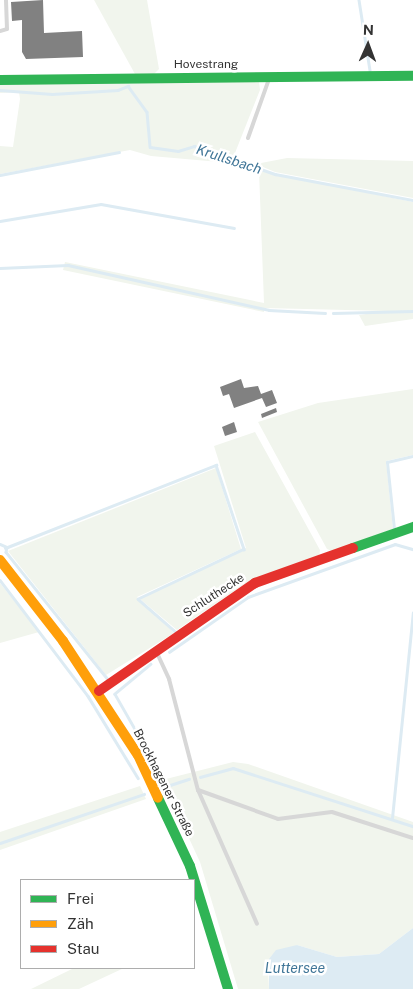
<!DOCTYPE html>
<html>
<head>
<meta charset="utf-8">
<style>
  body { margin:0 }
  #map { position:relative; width:413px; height:989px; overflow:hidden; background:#fff; font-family:"Public Sans",sans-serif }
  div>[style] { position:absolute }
  .green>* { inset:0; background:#f1f5ed }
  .water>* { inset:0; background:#ddebf3 }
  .stream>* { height:2.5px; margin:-1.25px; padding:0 1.25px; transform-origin:1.25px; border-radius:1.25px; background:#ddebf3 }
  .building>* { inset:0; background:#818181 }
  .lane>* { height:4px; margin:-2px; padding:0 2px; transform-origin:2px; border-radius:2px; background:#d7d7d7 }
  .fast>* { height:10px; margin:-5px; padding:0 5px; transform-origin:5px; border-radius:5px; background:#30b455 }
  .slow>* { height:10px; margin:-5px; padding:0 5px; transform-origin:5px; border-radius:5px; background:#ff9f0a }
  .jam>* { height:10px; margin:-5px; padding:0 5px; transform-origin:5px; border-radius:5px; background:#e5322d }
  span { translate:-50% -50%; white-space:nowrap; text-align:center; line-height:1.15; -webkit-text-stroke:5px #fff; paint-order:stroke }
  .street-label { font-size:12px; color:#333 }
  .water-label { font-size:14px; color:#3f7597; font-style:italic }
  .legend { position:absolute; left:20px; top:879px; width:175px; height:90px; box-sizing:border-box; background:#fff; border:1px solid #adadad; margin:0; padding:6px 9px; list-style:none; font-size:15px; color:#333 }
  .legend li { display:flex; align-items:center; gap:10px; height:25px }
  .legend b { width:25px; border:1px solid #adadad }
  .north { position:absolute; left:343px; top:20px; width:50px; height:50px; -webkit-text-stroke:4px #fff; paint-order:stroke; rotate:2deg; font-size:14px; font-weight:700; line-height:20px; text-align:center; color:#333 }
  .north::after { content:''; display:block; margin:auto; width:18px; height:22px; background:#333; clip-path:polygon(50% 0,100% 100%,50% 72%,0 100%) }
</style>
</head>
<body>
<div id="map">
  <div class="green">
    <div style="clip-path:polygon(94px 0,147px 0,159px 69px,154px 74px,135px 74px)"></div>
    <div style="clip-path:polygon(259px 82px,260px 90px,231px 163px,151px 156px,130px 150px,0 174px,0 146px,13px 147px,20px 99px,19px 92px,0 93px,0 83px)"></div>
    <div style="clip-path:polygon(287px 158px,413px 161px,413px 198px,275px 172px,256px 164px)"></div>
    <div style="clip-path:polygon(259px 171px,413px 202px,413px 319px,365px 326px,359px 315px,388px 311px,264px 308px,264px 312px,63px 270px,65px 262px,264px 303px)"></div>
    <div style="clip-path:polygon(413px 389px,413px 455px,386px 461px,393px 529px,332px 551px,327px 549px,258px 422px,318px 403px)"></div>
    <div style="clip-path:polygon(255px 432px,320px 550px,319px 557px,243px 585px,177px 630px,140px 599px,246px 548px,214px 446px)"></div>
    <div style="clip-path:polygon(216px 468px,241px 549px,137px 597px,174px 633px,106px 675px,8px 551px)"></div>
    <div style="clip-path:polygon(0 583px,39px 632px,0 643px)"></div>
    <div style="clip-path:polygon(233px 762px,248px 764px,413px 822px,413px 928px,379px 954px,337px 957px,297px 945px,268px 968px,269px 989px,238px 989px,200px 862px,162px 780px)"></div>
    <div style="clip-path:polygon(140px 786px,146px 799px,0 850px,0 832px)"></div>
    <div style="clip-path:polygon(74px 968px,124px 968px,79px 989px,31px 989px)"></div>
  </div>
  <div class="water">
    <div style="clip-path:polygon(413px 928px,413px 989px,269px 989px,269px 959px,276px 950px,297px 945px,337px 957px,379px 954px)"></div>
  </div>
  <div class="stream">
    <div style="left:359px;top:0;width:71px;rotate:81.1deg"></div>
    <div style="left:0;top:90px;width:52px;rotate:4.4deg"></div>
    <div style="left:52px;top:94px;width:66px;rotate:-3.5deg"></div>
    <div style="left:118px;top:90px;width:11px;rotate:-22deg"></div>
    <div style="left:128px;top:86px;width:32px;rotate:54deg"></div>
    <div style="left:147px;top:112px;width:35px;rotate:85deg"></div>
    <div style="left:150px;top:147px;width:28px;rotate:8deg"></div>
    <div style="left:178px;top:151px;width:17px;rotate:-17deg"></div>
    <div style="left:194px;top:146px;width:86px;rotate:19.1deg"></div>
    <div style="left:275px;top:174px;width:140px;rotate:10.7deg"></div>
    <div style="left:0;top:175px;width:121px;rotate:-10.9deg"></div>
    <div style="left:0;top:221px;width:102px;rotate:-9.6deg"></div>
    <div style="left:101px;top:204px;width:135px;rotate:10.2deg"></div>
    <div style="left:0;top:268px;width:68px;rotate:-2.5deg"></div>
    <div style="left:68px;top:265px;width:206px;rotate:12.6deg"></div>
    <div style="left:269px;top:310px;width:56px;rotate:3.1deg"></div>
    <div style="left:333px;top:313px;width:80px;rotate:-1.4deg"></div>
    <div style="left:394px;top:529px;width:67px;rotate:-96deg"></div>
    <div style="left:387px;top:462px;width:27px;rotate:-13deg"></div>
    <div style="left:0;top:544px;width:8px;rotate:23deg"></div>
    <div style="left:7px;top:547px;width:5px;rotate:101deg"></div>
    <div style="left:6px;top:552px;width:161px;rotate:51.3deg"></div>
    <div style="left:5px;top:548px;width:227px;rotate:-21.5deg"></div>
    <div style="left:216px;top:465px;width:89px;rotate:71.6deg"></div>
    <div style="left:244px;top:549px;width:117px;rotate:154.7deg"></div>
    <div style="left:138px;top:599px;width:50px;rotate:41deg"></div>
    <div style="left:0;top:580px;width:146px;rotate:52.8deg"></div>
    <div style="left:88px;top:696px;width:96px;rotate:58.6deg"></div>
    <div style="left:169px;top:652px;width:96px;rotate:-34.8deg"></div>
    <div style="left:248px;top:597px;width:156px;rotate:-19.8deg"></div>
    <div style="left:395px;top:544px;width:19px;rotate:16deg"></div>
    <div style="left:151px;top:664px;width:47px;rotate:140.2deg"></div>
    <div style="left:115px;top:694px;width:91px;rotate:60.3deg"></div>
    <div style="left:200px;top:777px;width:34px;rotate:-15deg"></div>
    <div style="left:233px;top:768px;width:189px;rotate:17.9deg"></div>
    <div style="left:167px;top:786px;width:23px;rotate:-18deg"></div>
    <div style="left:392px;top:818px;width:206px;rotate:-84.2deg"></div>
    <div style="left:0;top:843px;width:152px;rotate:-18.8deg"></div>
  </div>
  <div class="building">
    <div style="clip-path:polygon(43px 0,44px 33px,82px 31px,83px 57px,26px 59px,22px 52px,22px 20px,12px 21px,11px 2px)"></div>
    <div style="clip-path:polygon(241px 379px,244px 388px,258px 386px,261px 394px,272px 390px,277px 403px,266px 407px,262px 398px,234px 408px,229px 394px,223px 396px,220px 387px)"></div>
    <div style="clip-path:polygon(276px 408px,277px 412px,262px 418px,261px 414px)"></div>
    <div style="clip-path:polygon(234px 422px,237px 432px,225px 436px,222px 427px)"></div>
  </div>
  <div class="lane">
    <div style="left:0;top:31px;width:7px;rotate:-16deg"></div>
    <div style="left:7px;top:29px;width:29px;rotate:-92deg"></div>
    <div style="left:248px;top:138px;width:63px;rotate:-70.4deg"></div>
    <div style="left:157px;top:653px;width:29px;rotate:65deg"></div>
    <div style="left:169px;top:679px;width:115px;rotate:75.4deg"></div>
    <div style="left:198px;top:790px;width:146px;rotate:66.2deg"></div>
    <div style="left:198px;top:790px;width:85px;rotate:19.9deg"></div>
    <div style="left:278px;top:819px;width:54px;rotate:-7.4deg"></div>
    <div style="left:332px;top:812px;width:85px;rotate:17.8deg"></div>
  </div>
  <div class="fast">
    <div style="left:0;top:80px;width:413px;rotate:-0.6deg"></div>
    <div style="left:353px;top:548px;width:64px;rotate:-19.3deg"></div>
    <div style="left:158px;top:798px;width:75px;rotate:64.8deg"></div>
    <div style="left:190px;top:866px;width:129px;rotate:72.8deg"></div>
  </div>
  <div class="slow">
    <div style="left:0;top:560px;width:103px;rotate:52.1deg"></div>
    <div style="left:63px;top:641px;width:136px;rotate:56.7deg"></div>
    <div style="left:138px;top:755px;width:47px;rotate:65.1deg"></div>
  </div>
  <div class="jam">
    <div style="left:99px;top:691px;width:190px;rotate:-34.7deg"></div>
    <div style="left:255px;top:583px;width:104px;rotate:-19.7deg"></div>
  </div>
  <div class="street-label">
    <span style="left:206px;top:65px">Hovestrang</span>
    <span style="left:214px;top:596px;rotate:-33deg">Schluthecke</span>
    <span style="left:163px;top:783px;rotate:63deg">Brockhagener Straße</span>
  </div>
  <div class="water-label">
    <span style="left:229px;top:159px;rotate:18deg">Krullsbach</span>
    <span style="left:295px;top:968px">Luttersee</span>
  </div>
  <ul class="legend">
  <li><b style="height:6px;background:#30b455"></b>Frei</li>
  <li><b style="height:6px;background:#ff9f0a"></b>Zäh</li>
  <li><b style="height:6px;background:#e5322d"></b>Stau</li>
  </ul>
  <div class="north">N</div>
</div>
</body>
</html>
